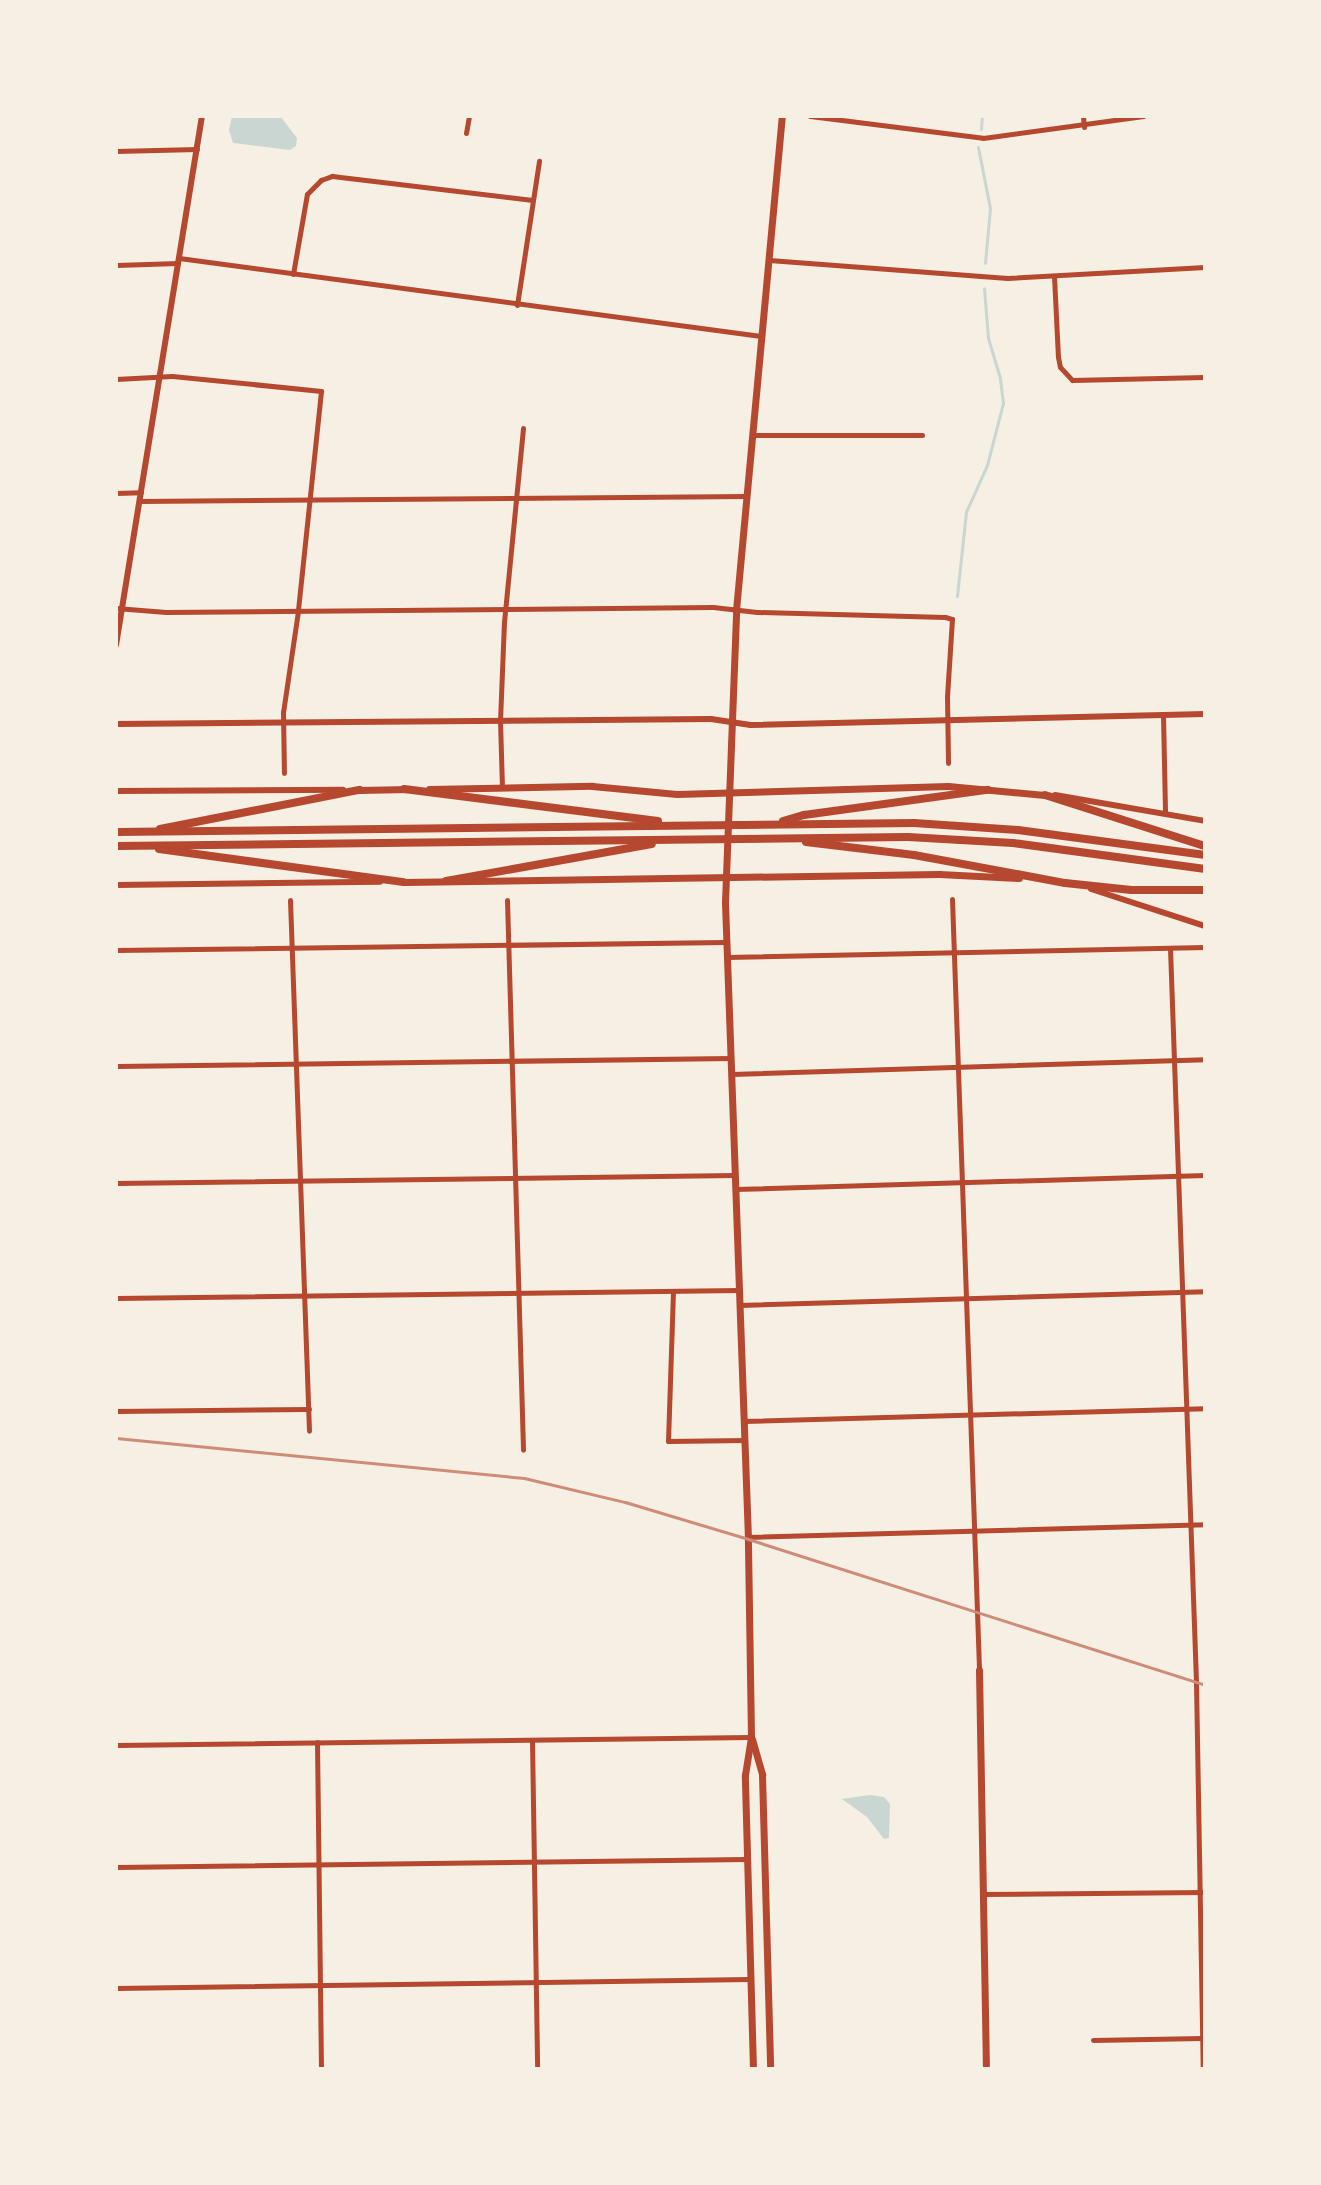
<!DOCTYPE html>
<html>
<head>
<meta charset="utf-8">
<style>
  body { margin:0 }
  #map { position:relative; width:1321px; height:2185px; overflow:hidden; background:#f6efe4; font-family:"Noto Sans",sans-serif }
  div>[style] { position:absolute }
  .water>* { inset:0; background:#c9d6d2 }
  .stream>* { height:3px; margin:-1.5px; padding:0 1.5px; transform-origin:1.5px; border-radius:1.5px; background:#c9d6d2 }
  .minor>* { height:5px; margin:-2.5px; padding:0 2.5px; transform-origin:2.5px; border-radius:2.5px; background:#b5482f }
  .tertiary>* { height:6px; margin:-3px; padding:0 3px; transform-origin:3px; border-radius:3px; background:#b5482f }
  .secondary>* { height:7px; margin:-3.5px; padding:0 3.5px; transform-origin:3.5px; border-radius:3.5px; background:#b5482f }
  .primary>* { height:7px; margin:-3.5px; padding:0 3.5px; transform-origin:3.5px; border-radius:3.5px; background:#b5482f }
  .motorway>* { height:8px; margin:-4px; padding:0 4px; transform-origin:4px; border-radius:4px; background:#b5482f }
  .rail>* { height:3px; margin:-1.5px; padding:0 1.5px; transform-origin:1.5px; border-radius:1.5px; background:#cf8b77 }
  span { translate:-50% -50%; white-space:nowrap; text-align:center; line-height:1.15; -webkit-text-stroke:6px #f6efe4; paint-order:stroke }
  .frame { position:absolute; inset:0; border:118px solid #f6efe4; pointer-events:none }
</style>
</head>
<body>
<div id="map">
  <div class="water">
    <div style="clip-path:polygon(232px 116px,280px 116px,297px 138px,296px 146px,290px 150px,233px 143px,229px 130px)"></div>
    <div style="clip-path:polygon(870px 1795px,884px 1797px,890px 1804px,889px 1838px,884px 1839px,867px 1817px,842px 1799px)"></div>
  </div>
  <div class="stream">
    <div style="left:981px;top:129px;width:13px;rotate:-86deg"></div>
    <div style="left:978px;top:147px;width:62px;rotate:78.9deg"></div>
    <div style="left:990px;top:208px;width:55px;rotate:95.2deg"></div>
    <div style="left:957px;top:596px;width:84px;rotate:-83.9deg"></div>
    <div style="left:966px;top:512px;width:51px;rotate:-65.9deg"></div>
    <div style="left:987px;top:465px;width:64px;rotate:-75.5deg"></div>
    <div style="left:1003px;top:403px;width:25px;rotate:-97deg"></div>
    <div style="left:1000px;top:378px;width:42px;rotate:-106.7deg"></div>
    <div style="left:988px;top:338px;width:50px;rotate:-94.6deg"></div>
  </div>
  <div class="minor">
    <div style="left:810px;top:116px;width:174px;rotate:7.2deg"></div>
    <div style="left:983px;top:138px;width:162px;rotate:-7.8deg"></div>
    <div style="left:1083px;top:116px;width:11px;rotate:85deg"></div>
    <div style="left:466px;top:133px;width:17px;rotate:-80deg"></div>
    <div style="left:116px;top:151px;width:81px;rotate:-1.4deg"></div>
    <div style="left:179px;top:258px;width:587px;rotate:7.63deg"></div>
    <div style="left:769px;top:260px;width:239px;rotate:4.3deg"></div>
    <div style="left:1007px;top:278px;width:198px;rotate:-3.2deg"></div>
    <div style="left:116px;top:265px;width:62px;rotate:-1.8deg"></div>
    <div style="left:293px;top:274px;width:81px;rotate:-80.1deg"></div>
    <div style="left:307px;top:194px;width:20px;rotate:-45deg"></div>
    <div style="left:321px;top:180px;width:12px;rotate:-20deg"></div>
    <div style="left:332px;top:176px;width:202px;rotate:6.8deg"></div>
    <div style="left:1054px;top:276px;width:81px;rotate:87.2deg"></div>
    <div style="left:1058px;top:357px;width:10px;rotate:79deg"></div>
    <div style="left:1060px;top:367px;width:18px;rotate:47deg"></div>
    <div style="left:1072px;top:380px;width:133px;rotate:-1.3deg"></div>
    <div style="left:517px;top:305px;width:146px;rotate:-81.3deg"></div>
    <div style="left:116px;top:379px;width:56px;rotate:-3.1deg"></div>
    <div style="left:172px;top:376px;width:150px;rotate:5.7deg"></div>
    <div style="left:321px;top:391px;width:221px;rotate:96deg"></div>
    <div style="left:298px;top:611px;width:102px;rotate:98.4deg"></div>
    <div style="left:283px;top:712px;width:61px;rotate:89.1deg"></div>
    <div style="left:752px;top:435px;width:170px"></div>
    <div style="left:116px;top:493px;width:25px;rotate:-2deg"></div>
    <div style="left:139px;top:501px;width:608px;rotate:-0.47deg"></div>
    <div style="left:116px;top:608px;width:50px;rotate:4.6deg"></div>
    <div style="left:166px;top:612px;width:547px;rotate:-0.52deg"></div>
    <div style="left:713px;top:607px;width:44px;rotate:6.5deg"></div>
    <div style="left:757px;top:612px;width:188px;rotate:1.5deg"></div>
    <div style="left:945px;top:617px;width:7px;rotate:16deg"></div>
    <div style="left:952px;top:619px;width:78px;rotate:93.7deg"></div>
    <div style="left:947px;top:697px;width:66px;rotate:89.1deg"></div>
    <div style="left:1163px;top:715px;width:99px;rotate:88.8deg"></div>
    <div style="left:502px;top:788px;width:67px;rotate:-91.7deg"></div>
    <div style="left:500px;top:721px;width:99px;rotate:-87.7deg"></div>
    <div style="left:504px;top:622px;width:195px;rotate:-84.4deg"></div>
    <div style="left:952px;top:899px;width:771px;rotate:87.99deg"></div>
    <div style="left:290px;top:900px;width:531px;rotate:87.95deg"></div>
    <div style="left:507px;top:900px;width:550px;rotate:88.33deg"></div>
    <div style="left:1170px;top:948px;width:734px;rotate:87.97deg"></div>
    <div style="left:1196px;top:1682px;width:387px;rotate:89deg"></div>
    <div style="left:116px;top:950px;width:610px;rotate:-0.75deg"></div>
    <div style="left:727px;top:957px;width:478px;rotate:-1.2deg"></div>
    <div style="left:116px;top:1066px;width:615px;rotate:-0.75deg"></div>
    <div style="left:732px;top:1074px;width:473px;rotate:-1.8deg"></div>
    <div style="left:116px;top:1183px;width:619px;rotate:-0.74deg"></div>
    <div style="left:735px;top:1189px;width:470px;rotate:-1.7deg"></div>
    <div style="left:673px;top:1291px;width:150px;rotate:91.9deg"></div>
    <div style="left:668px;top:1441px;width:77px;rotate:-0.7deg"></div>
    <div style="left:116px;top:1298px;width:623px;rotate:-0.74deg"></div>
    <div style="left:740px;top:1305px;width:465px;rotate:-1.7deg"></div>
    <div style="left:116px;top:1411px;width:193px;rotate:-0.6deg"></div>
    <div style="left:744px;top:1421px;width:461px;rotate:-1.6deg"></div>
    <div style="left:748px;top:1537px;width:457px;rotate:-1.6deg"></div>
    <div style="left:532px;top:1740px;width:329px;rotate:89.1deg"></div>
    <div style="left:317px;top:1742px;width:327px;rotate:89.3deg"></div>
    <div style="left:116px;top:1745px;width:635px;rotate:-0.72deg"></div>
    <div style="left:116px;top:1867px;width:631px;rotate:-0.73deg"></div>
    <div style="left:983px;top:1894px;width:222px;rotate:-0.5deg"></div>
    <div style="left:116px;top:1988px;width:634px;rotate:-0.81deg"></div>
    <div style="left:1093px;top:2040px;width:109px;rotate:-1.1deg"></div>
  </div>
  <div class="tertiary">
    <div style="left:116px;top:645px;width:536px;rotate:-80.77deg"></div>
    <div style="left:116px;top:724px;width:595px;rotate:-0.48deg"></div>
    <div style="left:711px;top:719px;width:40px;rotate:8.5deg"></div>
    <div style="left:751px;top:725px;width:454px;rotate:-1.4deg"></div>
    <div style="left:116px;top:791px;width:227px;rotate:-0.3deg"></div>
    <div style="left:1055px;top:795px;width:152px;rotate:9.8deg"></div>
    <div style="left:116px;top:885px;width:264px;rotate:-0.7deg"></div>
    <div style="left:1091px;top:889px;width:120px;rotate:18deg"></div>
  </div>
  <div class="secondary">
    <div style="left:979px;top:1670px;width:399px;rotate:89deg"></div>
  </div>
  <div class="primary">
    <div style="left:429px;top:789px;width:163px;rotate:-1.1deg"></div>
    <div style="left:592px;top:786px;width:85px;rotate:5.4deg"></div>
    <div style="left:677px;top:794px;width:271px;rotate:-1.7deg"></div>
    <div style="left:948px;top:786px;width:97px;rotate:5.3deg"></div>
    <div style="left:359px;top:790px;width:50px;rotate:-1.1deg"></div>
    <div style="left:404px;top:882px;width:535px;rotate:-0.86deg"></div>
    <div style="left:939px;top:874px;width:80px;rotate:2.9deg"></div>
    <div style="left:752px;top:1739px;width:37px;rotate:74deg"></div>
    <div style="left:762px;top:1775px;width:294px;rotate:88.4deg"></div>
    <div style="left:753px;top:2069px;width:294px;rotate:-91.6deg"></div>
    <div style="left:745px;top:1775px;width:38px;rotate:-81deg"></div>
    <div style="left:751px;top:1737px;width:198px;rotate:-90.9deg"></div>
    <div style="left:748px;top:1539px;width:637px;rotate:-92.07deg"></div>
    <div style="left:725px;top:902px;width:292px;rotate:-87.8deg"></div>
    <div style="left:736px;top:610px;width:496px;rotate:-84.7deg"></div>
  </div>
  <div class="motorway">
    <div style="left:404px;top:789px;width:256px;rotate:7.2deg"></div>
    <div style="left:1045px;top:795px;width:168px;rotate:17.7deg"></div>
    <div style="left:783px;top:821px;width:22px;rotate:-16deg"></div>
    <div style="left:804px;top:815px;width:185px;rotate:-7.8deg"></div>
    <div style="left:160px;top:829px;width:203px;rotate:-11.1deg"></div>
    <div style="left:116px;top:832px;width:798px;rotate:-0.65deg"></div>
    <div style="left:914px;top:823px;width:104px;rotate:3.9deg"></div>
    <div style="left:1018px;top:830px;width:189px;rotate:7.6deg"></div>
    <div style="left:806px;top:842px;width:109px;rotate:6.9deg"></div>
    <div style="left:914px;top:855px;width:154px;rotate:10.5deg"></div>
    <div style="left:1065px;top:883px;width:67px;rotate:6deg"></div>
    <div style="left:1132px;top:890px;width:73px"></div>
    <div style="left:116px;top:846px;width:792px;rotate:-0.65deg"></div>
    <div style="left:908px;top:837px;width:105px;rotate:3.3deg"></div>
    <div style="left:1013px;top:843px;width:194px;rotate:7.7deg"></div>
    <div style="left:159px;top:849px;width:247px;rotate:7.7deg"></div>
    <div style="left:446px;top:881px;width:209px;rotate:-10.2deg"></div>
  </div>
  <div class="rail">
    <div style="left:116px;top:1438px;width:410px;rotate:5.6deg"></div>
    <div style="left:524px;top:1478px;width:104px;rotate:13.4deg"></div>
    <div style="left:625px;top:1502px;width:128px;rotate:16.7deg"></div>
    <div style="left:748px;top:1539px;width:480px;rotate:17.7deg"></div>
  </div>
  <div class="frame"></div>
</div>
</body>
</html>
